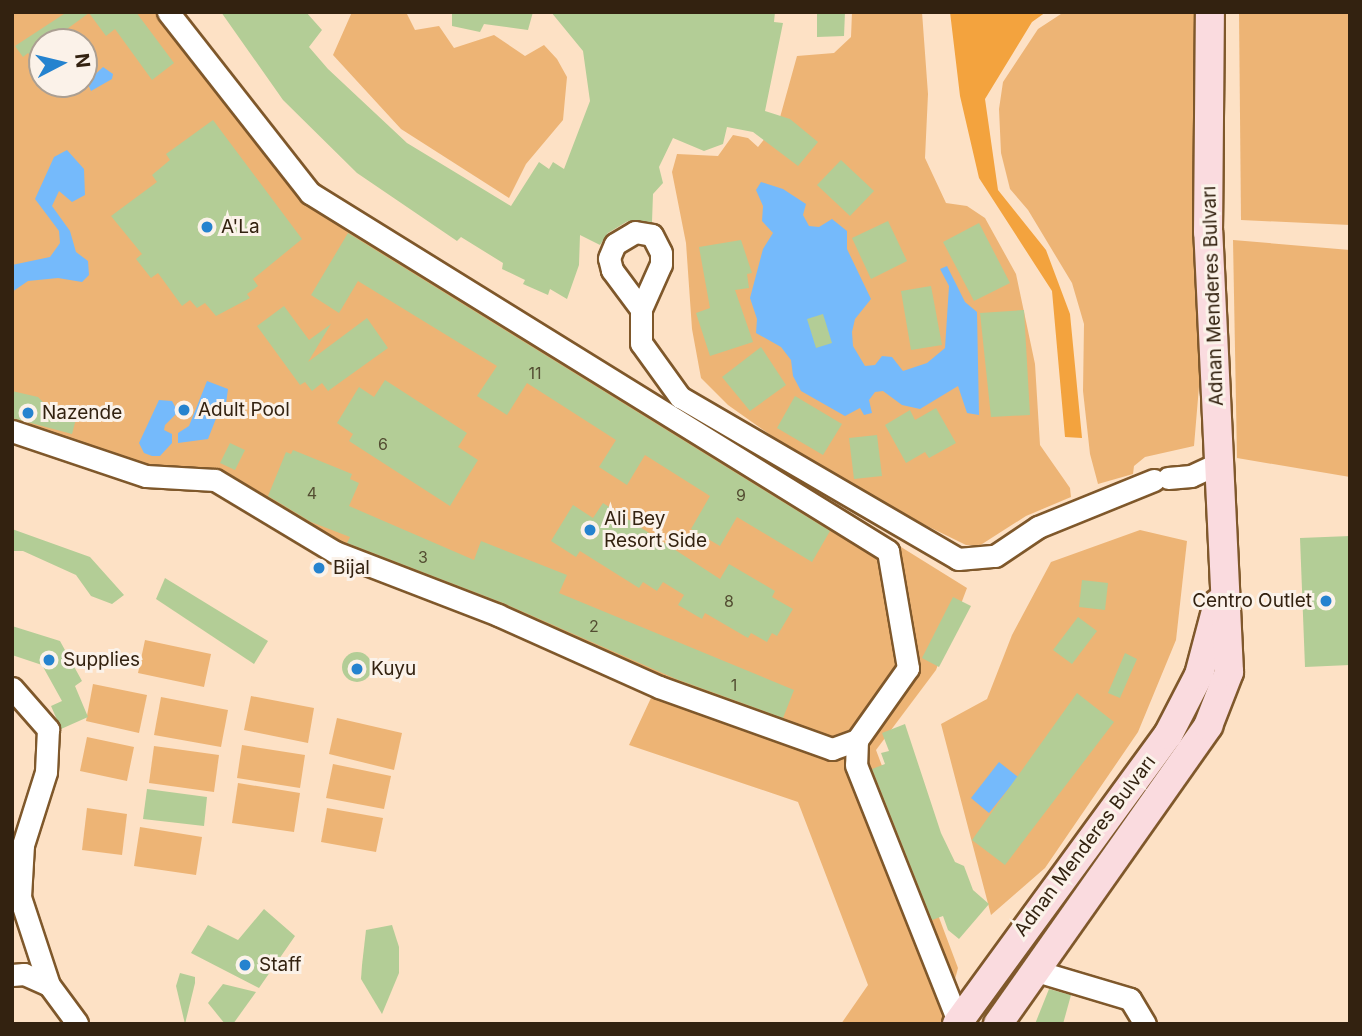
<!DOCTYPE html>
<html>
<head>
<meta charset="utf-8">
<style>
  body { margin:0 }
  #map { position:relative; width:1362px; height:1036px; overflow:hidden; background:#fde1c5; font-family:Inter,sans-serif }
  div>[style] { position:absolute }
  .green>* { inset:0; background:#edb475 }
  .forest>* { inset:0; background:#f3a33e }
  .water>* { inset:0; background:#75bafb }
  .building>* { inset:0; background:#b3cd96 }
  .round { border-radius:50% }
  .roads { filter:drop-shadow(2px 0 #7f582b) drop-shadow(-2px 0 #7f582b) drop-shadow(0 2px #7f582b) drop-shadow(0 -2px #7f582b) }
  .minor>* { height:21px; margin:-10.5px; padding:0 10.5px; transform-origin:10.5px; border-radius:10.5px; background:#fff }
  .major>* { height:28px; margin:-14px; padding:0 14px; transform-origin:14px; border-radius:14px; background:#fadbdf }
  .dots>* { width:19px; height:19px; translate:-50% -50%; box-sizing:border-box; border:4px solid #fbf2e9; border-radius:50% }
  span { translate:-50% -50%; white-space:nowrap; text-align:center; line-height:1.15; -webkit-text-stroke:6px #fbf2e9; paint-order:stroke }
  .number-label { font-size:16px; color:#534d32 }
  .number-label span { -webkit-text-stroke-width:0 }
  .poi-label { font-size:19px; color:#332210 }
  .left { translate:0 -50%; text-align:left }
  .right { translate:-100% -50%; text-align:right }
  .street-label { font-size:19px; color:#332210 }
  .frame { position:absolute; inset:0; border:14px solid #332210; pointer-events:none }
  .north { position:absolute; left:28px; top:28px; width:70px; height:70px; box-sizing:border-box; background:#fbf2e9; border:2px solid #ab9f92; border-radius:50%; rotate:83deg; font-size:19px; font-weight:700; line-height:28px; text-align:center; color:#332210 }
  .north::after { content:''; display:block; margin:auto; width:24px; height:32px; background:#2583cf; clip-path:polygon(50% 0,100% 100%,50% 72%,0 100%) }
</style>
</head>
<body>
<div id="map">
  <div class="green">
    <div style="clip-path:polygon(evenodd,12px 12px,182px 12px,301px 168px,333px 194px,967px 588px,936px 670px,876px 750px,958px 968px,943px 1024px,841px 1024px,868px 985px,798px 802px,629px 745px,658px 683px,334px 544px,218px 476px,143px 466px,12px 427px,12px 12px,42px 42px,84px 42px,84px 84px,42px 84px,42px 42px)"></div>
    <div style="clip-path:polygon(352px 12px,406px 12px,415px 30px,439px 26px,454px 48px,494px 35px,525px 56px,544px 45px,557px 59px,567px 77px,563px 120px,526px 164px,509px 198px,401px 129px,333px 55px)"></div>
    <div style="clip-path:polygon(852px 12px,922px 12px,928px 94px,925px 158px,946px 203px,967px 206px,985px 218px,1016px 274px,1035px 364px,1040px 445px,1070px 488px,1071px 497px,1026px 516px,979px 546px,966px 545px,923px 524px,789px 448px,728px 405px,701px 378px,692px 329px,686px 243px,672px 172px,677px 154px,718px 156px,733px 135px,748px 138px,758px 147px,779px 121px,797px 56px,834px 53px,851px 37px)"></div>
    <div style="clip-path:polygon(1064px 12px,1201px 12px,1202px 351px,1194px 446px,1145px 457px,1134px 466px,1133px 474px,1098px 484px,1090px 454px,1083px 391px,1084px 324px,1072px 283px,1028px 210px,1010px 189px,1001px 153px,999px 109px,1003px 82px,1038px 29px)"></div>
    <div style="clip-path:polygon(1239px 12px,1350px 12px,1350px 225px,1241px 220px)"></div>
    <div style="clip-path:polygon(1233px 240px,1350px 250px,1350px 477px,1237px 458px)"></div>
    <div style="clip-path:polygon(1140px 530px,1187px 541px,1176px 640px,1138px 732px,1045px 868px,991px 915px,941px 724px,987px 699px,1012px 635px,1051px 562px)"></div>
    <div style="clip-path:polygon(145px 640px,211px 654px,204px 687px,138px 673px)"></div>
    <div style="clip-path:polygon(93px 684px,147px 695px,139px 733px,86px 721px)"></div>
    <div style="clip-path:polygon(251px 696px,314px 708px,308px 743px,244px 730px)"></div>
    <div style="clip-path:polygon(161px 697px,228px 710px,221px 747px,154px 735px)"></div>
    <div style="clip-path:polygon(337px 718px,402px 733px,394px 770px,329px 754px)"></div>
    <div style="clip-path:polygon(87px 737px,134px 747px,127px 781px,80px 771px)"></div>
    <div style="clip-path:polygon(242px 745px,305px 755px,300px 788px,237px 778px)"></div>
    <div style="clip-path:polygon(154px 746px,219px 755px,214px 792px,149px 783px)"></div>
    <div style="clip-path:polygon(333px 764px,391px 776px,384px 809px,326px 798px)"></div>
    <div style="clip-path:polygon(238px 783px,300px 793px,294px 832px,232px 823px)"></div>
    <div style="clip-path:polygon(87px 808px,127px 814px,122px 855px,82px 850px)"></div>
    <div style="clip-path:polygon(327px 808px,383px 818px,376px 852px,321px 842px)"></div>
    <div style="clip-path:polygon(140px 827px,202px 837px,196px 875px,134px 866px)"></div>
  </div>
  <div class="forest">
    <div style="clip-path:polygon(950px 12px,1046px 12px,1032px 22px,985px 99px,998px 190px,1046px 250px,1070px 314px,1082px 438px,1065px 437px,1052px 291px,979px 178px,960px 96px)"></div>
  </div>
  <div class="water">
    <div style="clip-path:polygon(103px 67px,113px 74px,112px 79px,91px 91px,87px 82px)"></div>
    <div style="clip-path:polygon(67px 150px,84px 169px,85px 195px,72px 202px,59px 191px,52px 206px,70px 231px,76px 252px,88px 261px,89px 275px,82px 282px,58px 278px,28px 281px,12px 292px,12px 265px,50px 257px,60px 243px,59px 231px,35px 199px,54px 157px)"></div>
    <div style="clip-path:polygon(761px 182px,783px 189px,806px 204px,803px 215px,809px 226px,819px 227px,832px 219px,847px 231px,847px 249px,871px 299px,855px 319px,852px 332px,853px 346px,865px 366px,875px 365px,882px 356px,892px 357px,903px 371px,927px 363px,945px 348px,949px 286px,940px 269px,947px 266px,965px 302px,977px 312px,979px 415px,967px 413px,958px 386px,920px 409px,902px 405px,883px 391px,875px 392px,869px 400px,872px 413px,864px 415px,860px 408px,845px 416px,801px 391px,793px 376px,791px 360px,781px 347px,756px 333px,757px 319px,750px 298px,763px 249px,773px 233px,762px 221px,763px 206px,756px 190px)"></div>
    <div style="clip-path:polygon(207px 381px,228px 389px,225px 411px,217px 416px,208px 439px,178px 443px,178px 433px,189px 426px)"></div>
    <div style="clip-path:polygon(159px 400px,172px 401px,178px 412px,165px 425px,164px 430px,172px 434px,172px 443px,160px 456px,152px 456px,144px 453px,139px 443px)"></div>
    <div style="clip-path:polygon(999px 762px,1018px 777px,989px 813px,971px 798px)"></div>
  </div>
  <div class="building">
    <div style="clip-path:polygon(67px 12px,136px 12px,174px 63px,152px 80px,115px 29px,106px 36px,89px 13px,49px 42px,42px 42px,42px 72px,28px 53px,23px 57px,15px 46px)"></div>
    <div style="clip-path:polygon(221px 12px,306px 12px,322px 30px,309px 47px,328px 69px,407px 143px,511px 206px,539px 162px,549px 169px,553px 162px,564px 169px,590px 101px,583px 51px,551px 12px,775px 12px,774px 22px,783px 23px,765px 111px,790px 119px,818px 142px,798px 166px,753px 132px,727px 127px,723px 144px,704px 151px,673px 138px,659px 167px,663px 183px,653px 194px,652px 222px,628px 221px,608px 233px,600px 245px,580px 235px,579px 265px,567px 299px,550px 289px,548px 295px,523px 284px,525px 280px,502px 269px,503px 263px,461px 237px,457px 241px,357px 173px,283px 100px)"></div>
    <div style="clip-path:polygon(452px 12px,533px 12px,528px 30px,484px 24px,480px 32px,452px 26px)"></div>
    <div style="clip-path:polygon(817px 12px,845px 12px,844px 36px,817px 37px)"></div>
    <div style="clip-path:polygon(213px 120px,302px 239px,253px 279px,258px 286px,247px 294px,250px 298px,216px 316px,205px 303px,197px 308px,190px 300px,182px 306px,158px 273px,151px 278px,136px 259px,142px 254px,111px 216px,157px 182px,152px 175px,170px 160px,166px 154px)"></div>
    <div style="clip-path:polygon(841px 160px,874px 191px,850px 216px,817px 185px)"></div>
    <div style="clip-path:polygon(888px 221px,907px 261px,871px 279px,852px 238px)"></div>
    <div style="clip-path:polygon(979px 223px,1010px 283px,974px 301px,943px 242px)"></div>
    <div style="clip-path:polygon(348px 233px,830px 531px,812px 562px,737px 517px,720px 546px,691px 529px,710px 496px,645px 455px,627px 485px,599px 467px,616px 440px,527px 383px,507px 415px,477px 396px,497px 366px,358px 281px,339px 313px,311px 295px)"></div>
    <div style="clip-path:polygon(741px 240px,752px 273px,747px 274px,749px 288px,735px 290px,753px 342px,710px 356px,696px 313px,710px 308px,699px 247px)"></div>
    <div style="clip-path:polygon(931px 286px,942px 345px,911px 350px,901px 291px)"></div>
    <div style="clip-path:polygon(284px 306px,309px 340px,331px 324px,308px 362px,367px 318px,388px 348px,328px 391px,322px 383px,312px 391px,305px 382px,300px 385px,257px 326px)"></div>
    <div style="clip-path:polygon(1024px 310px,1030px 415px,991px 417px,980px 313px)"></div>
    <div style="clip-path:polygon(823px 314px,832px 343px,816px 348px,807px 319px)"></div>
    <div style="clip-path:polygon(761px 347px,786px 385px,750px 411px,722px 377px)"></div>
    <div style="clip-path:polygon(385px 380px,467px 433px,458px 447px,478px 460px,450px 506px,349px 441px,353px 434px,337px 423px,359px 387px,374px 397px)"></div>
    <div style="clip-path:polygon(12px 391px,38px 397px,48px 407px,77px 415px,72px 434px,12px 418px)"></div>
    <div style="clip-path:polygon(795px 396px,842px 424px,823px 455px,777px 428px)"></div>
    <div style="clip-path:polygon(936px 408px,956px 443px,929px 458px,925px 452px,906px 463px,885px 425px,910px 410px,915px 420px)"></div>
    <div style="clip-path:polygon(877px 435px,882px 476px,854px 479px,849px 438px)"></div>
    <div style="clip-path:polygon(230px 443px,245px 450px,235px 470px,220px 463px)"></div>
    <div style="clip-path:polygon(293px 450px,352px 474px,350px 479px,359px 483px,349px 506px,474px 560px,481px 541px,567px 575px,559px 593px,794px 690px,783px 718px,676px 679px,503px 603px,347px 543px,350px 537px,311px 522px,268px 496px,286px 452px,291px 454px)"></div>
    <div style="clip-path:polygon(603px 503px,720px 579px,729px 564px,775px 591px,772px 597px,793px 609px,777px 636px,772px 633px,767px 642px,751px 633px,748px 638px,705px 613px,702px 619px,678px 605px,684px 595px,663px 582px,657px 591px,643px 582px,639px 588px,580px 551px,576px 557px,551px 541px,573px 505px,593px 518px)"></div>
    <div style="clip-path:polygon(12px 529px,90px 557px,124px 595px,112px 604px,91px 596px,76px 575px,23px 551px,12px 551px)"></div>
    <div style="clip-path:polygon(1350px 536px,1350px 665px,1305px 667px,1300px 538px)"></div>
    <div style="clip-path:polygon(165px 578px,268px 641px,254px 664px,156px 599px)"></div>
    <div style="clip-path:polygon(1082px 580px,1108px 583px,1105px 610px,1079px 607px)"></div>
    <div style="clip-path:polygon(953px 597px,971px 606px,939px 667px,922px 658px)"></div>
    <div style="clip-path:polygon(1078px 617px,1097px 631px,1072px 664px,1053px 650px)"></div>
    <div style="clip-path:polygon(12px 626px,60px 641px,82px 681px,75px 686px,88px 717px,61px 729px,51px 706px,62px 701px,42px 665px,12px 655px)"></div>
    <div class="round" style="left:342px;top:652px;width:30px;height:30px"></div>
    <div style="clip-path:polygon(1125px 653px,1137px 659px,1120px 698px,1108px 693px)"></div>
    <div style="clip-path:polygon(1077px 693px,1114px 722px,1005px 865px,972px 840px)"></div>
    <div style="clip-path:polygon(905px 724px,941px 833px,955px 862px,964px 866px,973px 890px,989px 904px,959px 939px,948px 930px,943px 916px,932px 920px,872px 769px,885px 764px,881px 753px,889px 751px,882px 733px)"></div>
    <div style="clip-path:polygon(147px 789px,207px 797px,204px 826px,143px 819px)"></div>
    <div style="clip-path:polygon(264px 909px,295px 936px,259px 988px,191px 953px,208px 925px,238px 940px)"></div>
    <div style="clip-path:polygon(392px 925px,399px 947px,399px 973px,382px 1014px,361px 979px,362px 965px,366px 930px)"></div>
    <div style="clip-path:polygon(180px 973px,195px 977px,195px 983px,185px 1024px,176px 986px)"></div>
    <div style="clip-path:polygon(223px 984px,256px 992px,233px 1024px,225px 1024px,208px 1003px)"></div>
    <div style="clip-path:polygon(1049px 989px,1071px 995px,1063px 1024px,1035px 1024px)"></div>
  </div>
  <div class="roads">
    <div class="minor">
      <div style="left:168px;top:12px;width:230px;rotate:51.9deg"></div>
      <div style="left:310px;top:193px;width:680px;rotate:31.77deg"></div>
      <div style="left:888px;top:551px;width:119px;rotate:80.3deg"></div>
      <div style="left:908px;top:668px;width:88px;rotate:125.3deg"></div>
      <div style="left:857px;top:740px;width:25px;rotate:92deg"></div>
      <div style="left:856px;top:765px;width:276px;rotate:68.3deg"></div>
      <div style="left:641px;top:309px;width:49px;rotate:-126.6deg"></div>
      <div style="left:612px;top:270px;width:12px;rotate:-104deg"></div>
      <div style="left:609px;top:258px;width:15px;rotate:-67deg"></div>
      <div style="left:615px;top:244px;width:23px;rotate:-31deg"></div>
      <div style="left:635px;top:232px;width:17px;rotate:10deg"></div>
      <div style="left:652px;top:235px;width:20px;rotate:63deg"></div>
      <div style="left:661px;top:253px;width:11px;rotate:90deg"></div>
      <div style="left:661px;top:264px;width:49px;rotate:114deg"></div>
      <div style="left:641px;top:309px;width:34px;rotate:90deg"></div>
      <div style="left:641px;top:343px;width:67px;rotate:54.2deg"></div>
      <div style="left:680px;top:397px;width:322px;rotate:30.2deg"></div>
      <div style="left:958px;top:559px;width:37px;rotate:-5deg"></div>
      <div style="left:995px;top:556px;width:52px;rotate:-34deg"></div>
      <div style="left:1038px;top:527px;width:125px;rotate:-22.1deg"></div>
      <div style="left:12px;top:431px;width:141px;rotate:18.6deg"></div>
      <div style="left:146px;top:476px;width:69px;rotate:3.3deg"></div>
      <div style="left:215px;top:480px;width:140px;rotate:31deg"></div>
      <div style="left:335px;top:552px;width:175px;rotate:21.1deg"></div>
      <div style="left:498px;top:615px;width:176px;rotate:24.1deg"></div>
      <div style="left:659px;top:687px;width:184px;rotate:19.7deg"></div>
      <div style="left:832px;top:749px;width:27px;rotate:-20deg"></div>
      <div style="left:1168px;top:478px;width:23px;rotate:-5deg"></div>
      <div style="left:1191px;top:476px;width:31px;rotate:-25deg"></div>
      <div style="left:12px;top:688px;width:55px;rotate:48.7deg"></div>
      <div style="left:48px;top:729px;width:43px;rotate:92.7deg"></div>
      <div style="left:46px;top:772px;width:77px;rotate:107.5deg"></div>
      <div style="left:23px;top:845px;width:52px;rotate:93.3deg"></div>
      <div style="left:20px;top:897px;width:93px;rotate:71.8deg"></div>
      <div style="left:1033px;top:970px;width:101px;rotate:16.6deg"></div>
      <div style="left:1130px;top:999px;width:29px;rotate:59deg"></div>
      <div style="left:12px;top:975px;width:12px;rotate:-5deg"></div>
      <div style="left:24px;top:974px;width:27px;rotate:24deg"></div>
      <div style="left:49px;top:985px;width:47px;rotate:53.6deg"></div>
    </div>
    <div class="major">
      <div style="left:957px;top:1024px;width:358px;rotate:-53.9deg"></div>
      <div style="left:1168px;top:735px;width:68px;rotate:-62.7deg"></div>
      <div style="left:1199px;top:675px;width:74px;rotate:-75.2deg"></div>
      <div style="left:998px;top:1024px;width:365px;rotate:-54.8deg"></div>
      <div style="left:1208px;top:726px;width:58px;rotate:-68.7deg"></div>
      <div style="left:1229px;top:672px;width:441px;rotate:-92.7deg"></div>
      <div style="left:1208px;top:232px;width:220px;rotate:-89.5deg"></div>
    </div>
  </div>
  <div class="dots">
    <div style="left:207px;top:227px;background:#2583cf"></div>
    <div style="left:184px;top:410px;background:#2583cf"></div>
    <div style="left:28px;top:413px;background:#2583cf"></div>
    <div style="left:590px;top:530px;background:#2583cf"></div>
    <div style="left:319px;top:568px;background:#2583cf"></div>
    <div style="left:1326px;top:601px;background:#2583cf"></div>
    <div style="left:49px;top:660px;background:#2583cf"></div>
    <div style="left:357px;top:669px;background:#2583cf"></div>
    <div style="left:245px;top:965px;background:#2583cf"></div>
  </div>
  <div class="number-label">
    <span style="left:535px;top:373px">11</span>
    <span style="left:383px;top:444px">6</span>
    <span style="left:312px;top:493px">4</span>
    <span style="left:741px;top:495px">9</span>
    <span style="left:423px;top:557px">3</span>
    <span style="left:729px;top:601px">8</span>
    <span style="left:594px;top:626px">2</span>
    <span style="left:734px;top:685px">1</span>
  </div>
  <div class="poi-label">
    <span class="left" style="left:221px;top:227px">A'La</span>
    <span class="left" style="left:198px;top:410px">Adult Pool</span>
    <span class="left" style="left:42px;top:413px">Nazende</span>
    <span class="left" style="left:604px;top:530px">Ali Bey<br>Resort Side</span>
    <span class="left" style="left:333px;top:568px">Bijal</span>
    <span class="right" style="left:1312px;top:601px">Centro Outlet</span>
    <span class="left" style="left:63px;top:660px">Supplies</span>
    <span class="left" style="left:371px;top:669px">Kuyu</span>
    <span class="left" style="left:259px;top:965px">Staff</span>
  </div>
  <div class="street-label">
    <span style="left:1213px;top:296px;rotate:-92deg">Adnan Menderes Bulvarı</span>
    <span style="left:1085px;top:846px;rotate:-53deg">Adnan Menderes Bulvarı</span>
  </div>
  <div class="frame"></div>
  <div class="north">N</div>
</div>
</body>
</html>
